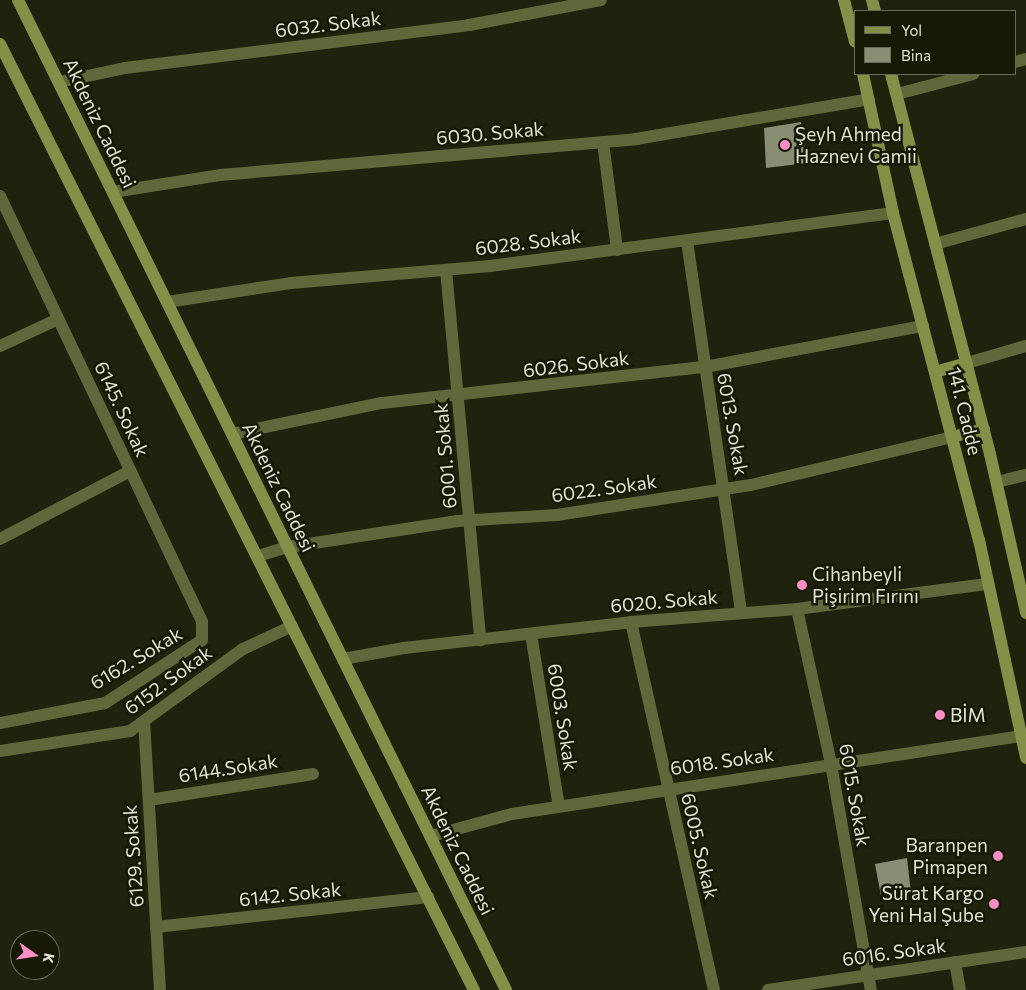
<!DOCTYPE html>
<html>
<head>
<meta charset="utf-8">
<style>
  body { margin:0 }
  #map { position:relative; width:1026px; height:990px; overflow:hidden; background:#1f220c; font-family:Commissioner,sans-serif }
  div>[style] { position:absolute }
  .building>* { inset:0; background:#888d73 }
  .street>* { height:12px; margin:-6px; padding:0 6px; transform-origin:6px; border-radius:6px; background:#60673b }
  .secondary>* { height:12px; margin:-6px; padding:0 6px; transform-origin:6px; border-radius:6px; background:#858f47 }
  .dots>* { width:14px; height:14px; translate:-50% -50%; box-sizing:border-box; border:2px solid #161904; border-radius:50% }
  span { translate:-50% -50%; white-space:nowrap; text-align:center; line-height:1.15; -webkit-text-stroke:5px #161904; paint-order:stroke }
  .street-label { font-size:19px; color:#e0e3d5 }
  .poi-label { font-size:19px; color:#e0e3d5 }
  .left { translate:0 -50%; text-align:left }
  .right { translate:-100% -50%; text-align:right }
  .legend { position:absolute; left:854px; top:10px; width:162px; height:65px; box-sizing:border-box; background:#161904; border:1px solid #676a58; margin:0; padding:6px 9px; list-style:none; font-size:15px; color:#e0e3d5 }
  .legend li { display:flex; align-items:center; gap:10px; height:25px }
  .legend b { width:25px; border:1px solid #676a58 }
  .north { position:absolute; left:10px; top:930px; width:50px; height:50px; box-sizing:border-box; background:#161904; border:1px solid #676a58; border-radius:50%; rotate:103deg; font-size:14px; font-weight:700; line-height:20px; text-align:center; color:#e0e3d5 }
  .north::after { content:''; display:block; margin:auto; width:18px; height:22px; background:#fa8fc8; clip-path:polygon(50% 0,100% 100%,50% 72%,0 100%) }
</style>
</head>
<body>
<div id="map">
  <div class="building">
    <div style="clip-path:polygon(801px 122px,807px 163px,766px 168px,764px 128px)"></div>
    <div style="clip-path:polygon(907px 858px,911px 893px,881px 896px,875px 864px)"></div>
  </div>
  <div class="street">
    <div style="left:1015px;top:62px;width:11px;rotate:-15deg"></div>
    <div style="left:59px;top:82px;width:67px;rotate:-12deg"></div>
    <div style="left:125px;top:68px;width:347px;rotate:-7.1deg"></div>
    <div style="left:469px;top:25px;width:134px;rotate:-10.7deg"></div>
    <div style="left:897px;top:94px;width:79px;rotate:-14.7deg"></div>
    <div style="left:603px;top:142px;width:109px;rotate:82.6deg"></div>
    <div style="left:113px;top:192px;width:108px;rotate:-9deg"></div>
    <div style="left:220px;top:175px;width:418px;rotate:-4.9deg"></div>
    <div style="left:636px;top:139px;width:236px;rotate:-9.7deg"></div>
    <div style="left:0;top:196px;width:471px;rotate:64.6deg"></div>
    <div style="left:202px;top:622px;width:18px;rotate:90deg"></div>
    <div style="left:202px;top:640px;width:116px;rotate:147deg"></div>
    <div style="left:105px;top:703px;width:107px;rotate:169.2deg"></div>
    <div style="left:687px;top:241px;width:376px;rotate:81.7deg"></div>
    <div style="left:935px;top:244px;width:94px;rotate:-15.4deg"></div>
    <div style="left:446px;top:270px;width:372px;rotate:84.7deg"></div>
    <div style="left:167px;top:302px;width:125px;rotate:-8.7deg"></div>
    <div style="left:291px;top:283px;width:200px;rotate:-4.9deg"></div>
    <div style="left:490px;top:266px;width:406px;rotate:-7.5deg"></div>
    <div style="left:0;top:346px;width:64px;rotate:-25deg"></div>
    <div style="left:967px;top:363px;width:61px;rotate:-16.1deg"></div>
    <div style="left:232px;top:434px;width:153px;rotate:-11.7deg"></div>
    <div style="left:382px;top:403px;width:325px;rotate:-6.4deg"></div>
    <div style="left:705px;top:367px;width:222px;rotate:-10.7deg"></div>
    <div style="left:997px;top:482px;width:30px;rotate:-14deg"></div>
    <div style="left:0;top:539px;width:147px;rotate:-27.6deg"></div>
    <div style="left:258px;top:556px;width:31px;rotate:-17deg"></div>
    <div style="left:288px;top:547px;width:172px;rotate:-8.7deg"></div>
    <div style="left:458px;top:521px;width:99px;rotate:-3.5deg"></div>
    <div style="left:557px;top:515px;width:196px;rotate:-8.8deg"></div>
    <div style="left:751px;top:485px;width:207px;rotate:-13.4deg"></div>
    <div style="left:797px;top:609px;width:159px;rotate:77.6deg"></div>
    <div style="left:831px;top:764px;width:230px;rotate:80deg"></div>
    <div style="left:631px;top:622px;width:377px;rotate:77.3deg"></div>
    <div style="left:531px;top:634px;width:174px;rotate:80.8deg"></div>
    <div style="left:343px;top:659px;width:62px;rotate:-10.2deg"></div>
    <div style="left:404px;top:648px;width:228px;rotate:-6.5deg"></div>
    <div style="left:631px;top:622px;width:167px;rotate:-4.5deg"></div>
    <div style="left:797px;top:609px;width:193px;rotate:-7.5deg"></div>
    <div style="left:144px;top:721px;width:269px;rotate:86.6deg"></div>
    <div style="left:0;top:751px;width:132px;rotate:-8.7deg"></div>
    <div style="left:130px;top:731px;width:140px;rotate:-36deg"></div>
    <div style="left:243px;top:649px;width:54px;rotate:-25.1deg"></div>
    <div style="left:149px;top:800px;width:166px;rotate:-9deg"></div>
    <div style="left:431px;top:836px;width:84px;rotate:-15.2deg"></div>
    <div style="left:512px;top:814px;width:515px;rotate:-8.71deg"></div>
    <div style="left:156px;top:927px;width:274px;rotate:-6.3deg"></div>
    <div style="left:955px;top:962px;width:28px;rotate:80deg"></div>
    <div style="left:768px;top:990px;width:261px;rotate:-8.4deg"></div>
  </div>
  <div class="secondary">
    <div style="left:18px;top:0;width:1104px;rotate:63.76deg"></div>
    <div style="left:844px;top:0;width:43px;rotate:75.3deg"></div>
    <div style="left:872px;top:0;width:11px;rotate:75deg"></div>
    <div style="left:0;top:44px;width:1058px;rotate:63.39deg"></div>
    <div style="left:863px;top:74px;width:142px;rotate:77.8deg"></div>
    <div style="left:893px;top:213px;width:338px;rotate:75.3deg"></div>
    <div style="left:979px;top:540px;width:223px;rotate:77.8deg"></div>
    <div style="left:891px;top:74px;width:393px;rotate:75.4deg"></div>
    <div style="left:990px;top:454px;width:163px;rotate:77.2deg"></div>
    <div style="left:935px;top:372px;width:33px;rotate:-16deg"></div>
    <div style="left:952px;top:437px;width:33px;rotate:-14deg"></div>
  </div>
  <div class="dots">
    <div style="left:785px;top:145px;background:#fa8fc8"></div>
    <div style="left:802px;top:585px;background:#fa8fc8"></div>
    <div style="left:940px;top:715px;background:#fa8fc8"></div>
    <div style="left:998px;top:856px;background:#fa8fc8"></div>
    <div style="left:994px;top:904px;background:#fa8fc8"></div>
  </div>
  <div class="street-label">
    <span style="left:328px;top:24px;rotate:-7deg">6032. Sokak</span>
    <span style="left:100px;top:123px;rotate:64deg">Akdeniz Caddesi</span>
    <span style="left:490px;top:133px;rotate:-5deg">6030. Sokak</span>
    <span style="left:528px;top:242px;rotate:-7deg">6028. Sokak</span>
    <span style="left:576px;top:364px;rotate:-7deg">6026. Sokak</span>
    <span style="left:122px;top:409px;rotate:65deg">6145. Sokak</span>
    <span style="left:965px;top:411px;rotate:76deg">141. Cadde</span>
    <span style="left:733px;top:424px;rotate:80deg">6013. Sokak</span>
    <span style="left:445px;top:456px;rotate:-95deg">6001. Sokak</span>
    <span style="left:279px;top:487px;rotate:64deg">Akdeniz Caddesi</span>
    <span style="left:604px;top:488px;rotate:-8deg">6022. Sokak</span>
    <span style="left:664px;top:601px;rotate:-5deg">6020. Sokak</span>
    <span style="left:136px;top:658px;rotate:-31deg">6162. Sokak</span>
    <span style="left:168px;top:680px;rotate:-36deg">6152. Sokak</span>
    <span style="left:563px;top:717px;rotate:81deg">6003. Sokak</span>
    <span style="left:722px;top:761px;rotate:-8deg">6018. Sokak</span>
    <span style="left:228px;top:768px;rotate:-9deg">6144.Sokak</span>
    <span style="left:855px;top:795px;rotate:80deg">6015. Sokak</span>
    <span style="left:700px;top:846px;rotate:77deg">6005. Sokak</span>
    <span style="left:458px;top:850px;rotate:64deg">Akdeniz Caddesi</span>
    <span style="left:133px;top:856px;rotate:-94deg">6129. Sokak</span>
    <span style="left:290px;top:894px;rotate:-6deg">6142. Sokak</span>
    <span style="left:894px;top:952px;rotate:-8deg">6016. Sokak</span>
  </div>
  <div class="poi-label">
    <span class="left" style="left:795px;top:145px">Şeyh Ahmed<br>Haznevi Camii</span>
    <span class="left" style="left:812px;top:585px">Cihanbeyli<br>Pişirim Fırını</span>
    <span class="left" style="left:950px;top:715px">BİM</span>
    <span class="right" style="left:988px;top:856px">Baranpen<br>Pimapen</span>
    <span class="right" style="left:984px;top:904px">Sürat Kargo<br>Yeni Hal Şube</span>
  </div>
  <ul class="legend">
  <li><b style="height:6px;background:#858f47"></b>Yol</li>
  <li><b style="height:14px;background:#888d73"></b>Bina</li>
  </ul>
  <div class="north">K</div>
</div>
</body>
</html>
